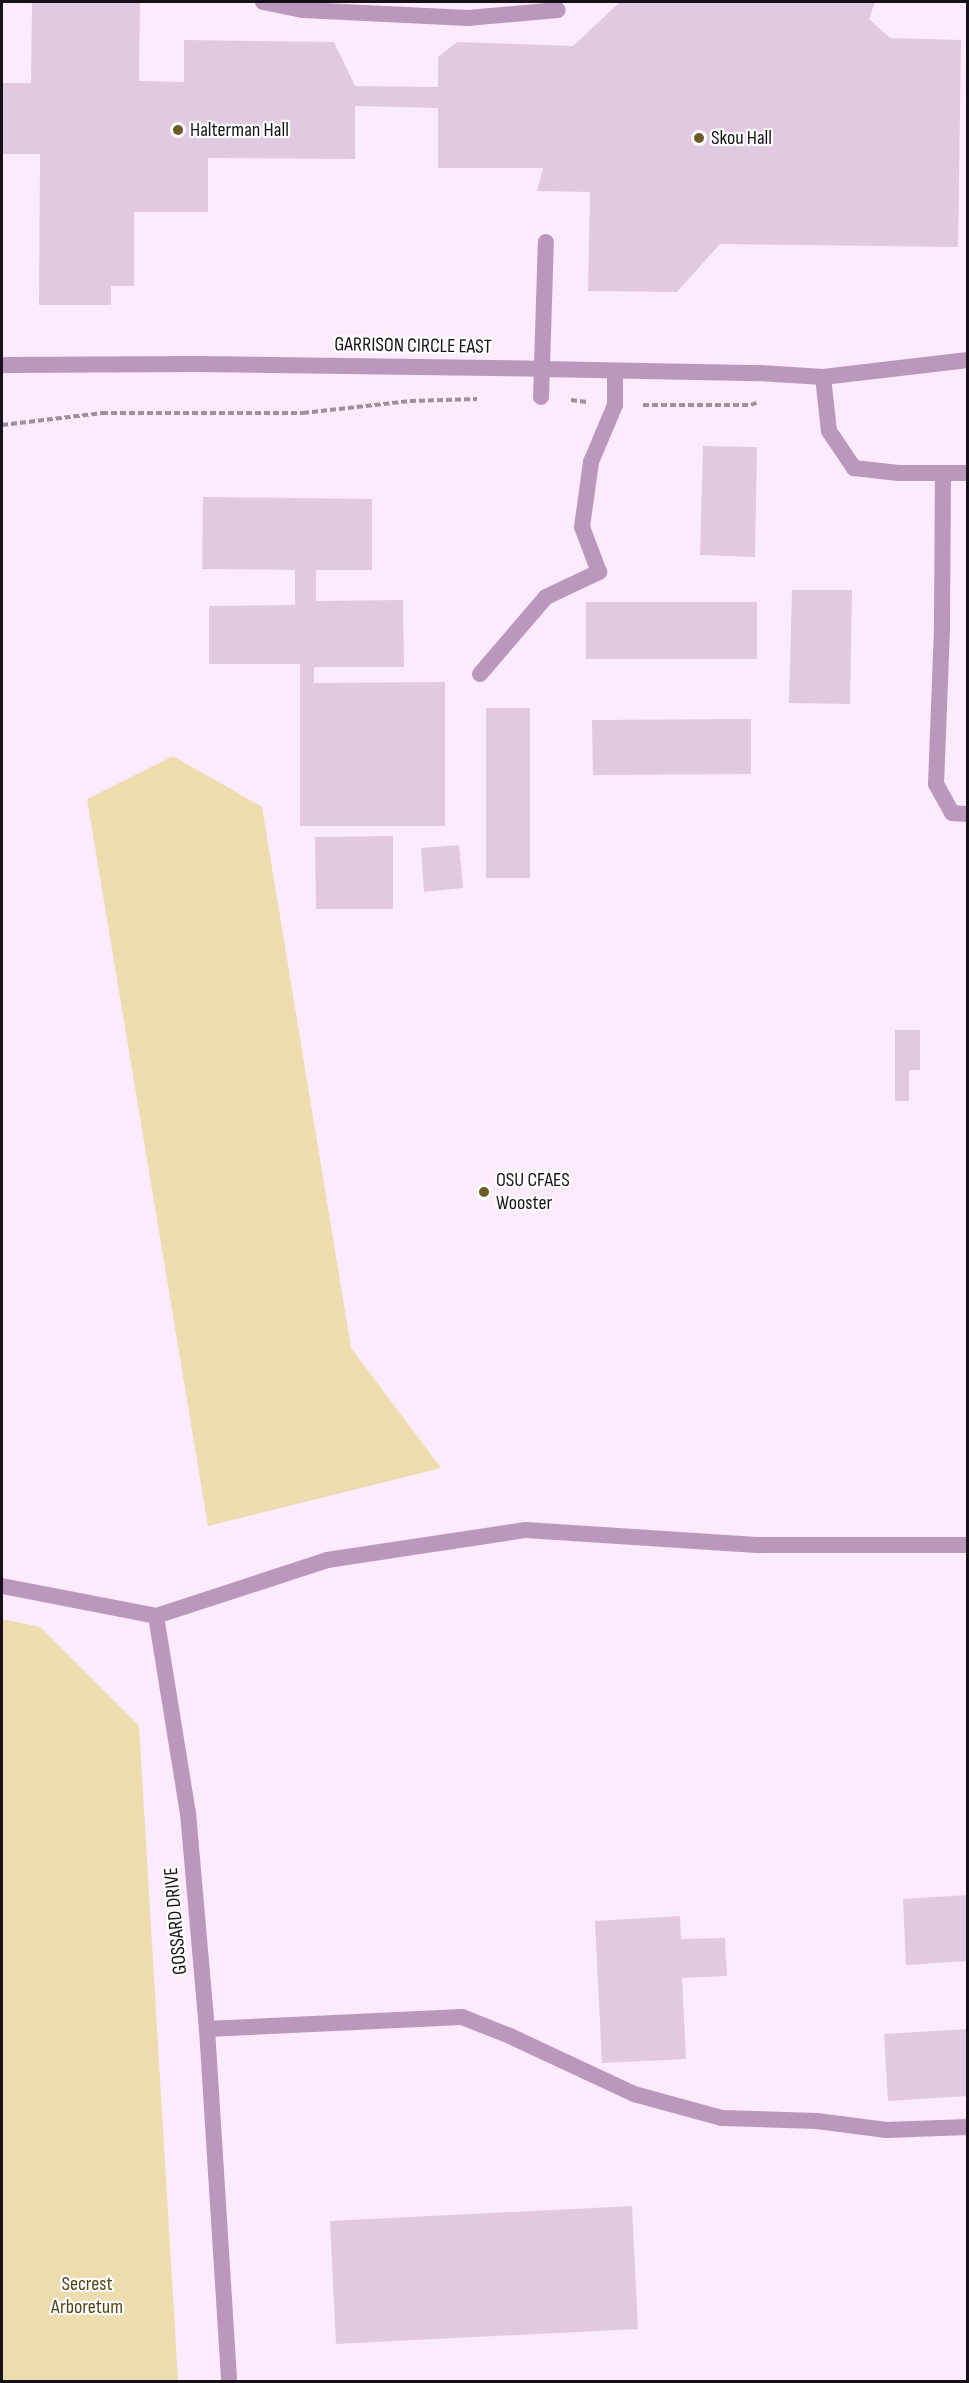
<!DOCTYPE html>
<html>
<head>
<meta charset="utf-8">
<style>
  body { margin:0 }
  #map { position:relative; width:969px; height:2383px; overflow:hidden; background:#fceafd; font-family:"Sofia Sans Condensed",sans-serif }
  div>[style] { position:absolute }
  .green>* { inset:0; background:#ecdcae }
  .building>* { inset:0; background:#e1cae1 }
  .path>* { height:4px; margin-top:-2px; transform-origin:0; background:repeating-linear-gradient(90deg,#9d909e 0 6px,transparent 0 9px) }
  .lane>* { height:16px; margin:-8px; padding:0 8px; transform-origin:8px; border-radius:8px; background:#ba97bb }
  .dots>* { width:16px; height:16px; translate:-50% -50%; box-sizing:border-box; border:3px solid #fefefe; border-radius:50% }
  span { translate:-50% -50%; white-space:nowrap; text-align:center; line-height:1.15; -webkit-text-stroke:4.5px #fefefe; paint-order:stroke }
  .poi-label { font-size:20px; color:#171018 }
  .left { translate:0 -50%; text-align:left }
  .street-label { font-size:20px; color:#171018 }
  .park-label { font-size:20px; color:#554515 }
  .frame { position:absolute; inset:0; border:3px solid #171018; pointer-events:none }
</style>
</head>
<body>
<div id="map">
  <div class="green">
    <div style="clip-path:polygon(173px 756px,262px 807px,351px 1348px,441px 1468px,208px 1526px,87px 799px)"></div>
    <div style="clip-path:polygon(2px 1619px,40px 1627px,139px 1726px,178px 2381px,2px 2381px)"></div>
  </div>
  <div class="building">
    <div style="clip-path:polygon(32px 2px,140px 2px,139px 81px,184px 82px,184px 40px,334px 42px,355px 86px,438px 87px,438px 57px,457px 42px,573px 46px,620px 2px,875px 2px,869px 19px,890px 38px,961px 40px,958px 247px,720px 244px,677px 292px,588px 291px,590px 192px,537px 191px,543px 168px,438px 168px,438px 108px,355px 106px,355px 159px,208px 158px,208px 212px,134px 212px,134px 286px,111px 286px,111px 305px,39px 305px,40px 154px,2px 154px,2px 83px,31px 83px)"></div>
    <div style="clip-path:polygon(703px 446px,757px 447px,755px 557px,700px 555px)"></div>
    <div style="clip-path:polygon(203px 497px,372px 499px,372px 570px,316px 570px,316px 601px,403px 600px,404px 667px,314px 667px,314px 683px,445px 682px,445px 826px,300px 826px,300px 664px,209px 664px,209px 606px,295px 605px,295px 570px,202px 569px)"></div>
    <div style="clip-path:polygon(792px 590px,852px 590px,850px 704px,789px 703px)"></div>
    <div style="clip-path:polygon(586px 602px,757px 602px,757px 659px,586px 659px)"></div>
    <div style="clip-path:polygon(486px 708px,530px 708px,530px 878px,486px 878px)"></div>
    <div style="clip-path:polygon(751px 719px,751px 774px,593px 775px,592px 720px)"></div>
    <div style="clip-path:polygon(393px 836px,393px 909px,316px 909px,315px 837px)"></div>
    <div style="clip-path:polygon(459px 845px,463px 888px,424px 892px,421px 848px)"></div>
    <div style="clip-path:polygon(895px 1030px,920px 1030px,920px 1070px,909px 1070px,909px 1101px,895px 1101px)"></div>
    <div style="clip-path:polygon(968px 1895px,968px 1961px,906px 1965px,903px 1899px)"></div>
    <div style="clip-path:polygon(680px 1916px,681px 1939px,725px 1938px,727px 1976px,682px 1978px,686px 2059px,602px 2063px,595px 1921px)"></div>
    <div style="clip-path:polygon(968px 2029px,968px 2096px,888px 2101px,884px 2034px)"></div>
    <div style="clip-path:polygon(632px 2206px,638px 2329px,336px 2344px,330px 2221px)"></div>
  </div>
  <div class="path">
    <div style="left:571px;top:400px;width:16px;rotate:7deg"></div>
    <div style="left:643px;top:405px;width:108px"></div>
    <div style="left:751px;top:405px;width:8px;rotate:-23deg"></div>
    <div style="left:2px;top:425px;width:101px;rotate:-6.8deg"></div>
    <div style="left:102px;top:413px;width:201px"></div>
    <div style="left:303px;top:413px;width:108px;rotate:-6.4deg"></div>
    <div style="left:410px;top:401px;width:67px;rotate:-1.7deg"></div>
  </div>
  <div class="lane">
    <div style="left:263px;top:2px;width:41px;rotate:11.3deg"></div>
    <div style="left:303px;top:10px;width:165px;rotate:2.8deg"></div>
    <div style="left:468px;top:18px;width:90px;rotate:-5.1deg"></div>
    <div style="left:2px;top:365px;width:195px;rotate:-0.3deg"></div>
    <div style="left:197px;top:364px;width:345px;rotate:0.8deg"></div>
    <div style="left:542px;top:369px;width:218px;rotate:1.1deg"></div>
    <div style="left:760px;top:373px;width:63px;rotate:3.6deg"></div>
    <div style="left:823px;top:377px;width:146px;rotate:-6.7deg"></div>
    <div style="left:823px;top:377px;width:54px;rotate:83.7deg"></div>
    <div style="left:829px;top:431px;width:45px;rotate:56deg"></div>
    <div style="left:854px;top:468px;width:45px;rotate:6.3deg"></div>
    <div style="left:899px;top:473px;width:69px"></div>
    <div style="left:541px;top:397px;width:155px;rotate:-88.2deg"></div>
    <div style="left:943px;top:473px;width:156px;rotate:90.4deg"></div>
    <div style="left:942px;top:629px;width:155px;rotate:92.2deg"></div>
    <div style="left:936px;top:784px;width:33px;rotate:61deg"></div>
    <div style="left:952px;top:813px;width:16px;rotate:4deg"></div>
    <div style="left:480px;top:674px;width:101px;rotate:-49.4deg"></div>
    <div style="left:546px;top:597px;width:59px;rotate:-25.3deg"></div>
    <div style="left:599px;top:572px;width:48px;rotate:-110.7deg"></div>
    <div style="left:582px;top:527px;width:66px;rotate:-82.1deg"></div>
    <div style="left:591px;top:462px;width:62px;rotate:-67.2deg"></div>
    <div style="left:615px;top:405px;width:33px;rotate:-90deg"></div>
    <div style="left:2px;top:1586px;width:157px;rotate:11deg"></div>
    <div style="left:156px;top:1616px;width:200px;rotate:80.8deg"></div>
    <div style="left:188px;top:1813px;width:217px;rotate:85deg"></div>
    <div style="left:207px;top:2029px;width:354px;rotate:86.4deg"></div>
    <div style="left:156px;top:1616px;width:180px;rotate:-18.1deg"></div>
    <div style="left:327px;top:1560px;width:201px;rotate:-8.6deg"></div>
    <div style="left:526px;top:1530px;width:235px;rotate:3.7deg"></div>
    <div style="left:761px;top:1545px;width:207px"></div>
    <div style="left:207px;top:2029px;width:255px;rotate:-2.7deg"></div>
    <div style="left:462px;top:2017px;width:52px;rotate:21.6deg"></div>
    <div style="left:510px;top:2036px;width:137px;rotate:25.1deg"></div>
    <div style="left:634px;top:2094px;width:91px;rotate:15.3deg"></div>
    <div style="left:722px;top:2118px;width:95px;rotate:1.8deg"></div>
    <div style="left:817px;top:2121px;width:70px;rotate:7.4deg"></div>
    <div style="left:886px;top:2130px;width:82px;rotate:-2.1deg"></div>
  </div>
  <div class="dots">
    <div style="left:178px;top:130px;background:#6c5b28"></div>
    <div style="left:699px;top:138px;background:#6c5b28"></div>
    <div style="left:484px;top:1192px;background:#6c5b28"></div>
  </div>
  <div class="poi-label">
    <span class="left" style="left:190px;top:130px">Halterman Hall</span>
    <span class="left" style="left:711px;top:138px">Skou Hall</span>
    <span class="left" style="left:496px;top:1192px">OSU CFAES<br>Wooster</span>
  </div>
  <div class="street-label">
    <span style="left:413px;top:346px;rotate:1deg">GARRISON CIRCLE EAST</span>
    <span style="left:176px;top:1921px;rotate:-95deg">GOSSARD DRIVE</span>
  </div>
  <div class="park-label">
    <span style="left:87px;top:2296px">Secrest<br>Arboretum</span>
  </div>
  <div class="frame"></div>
</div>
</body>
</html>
